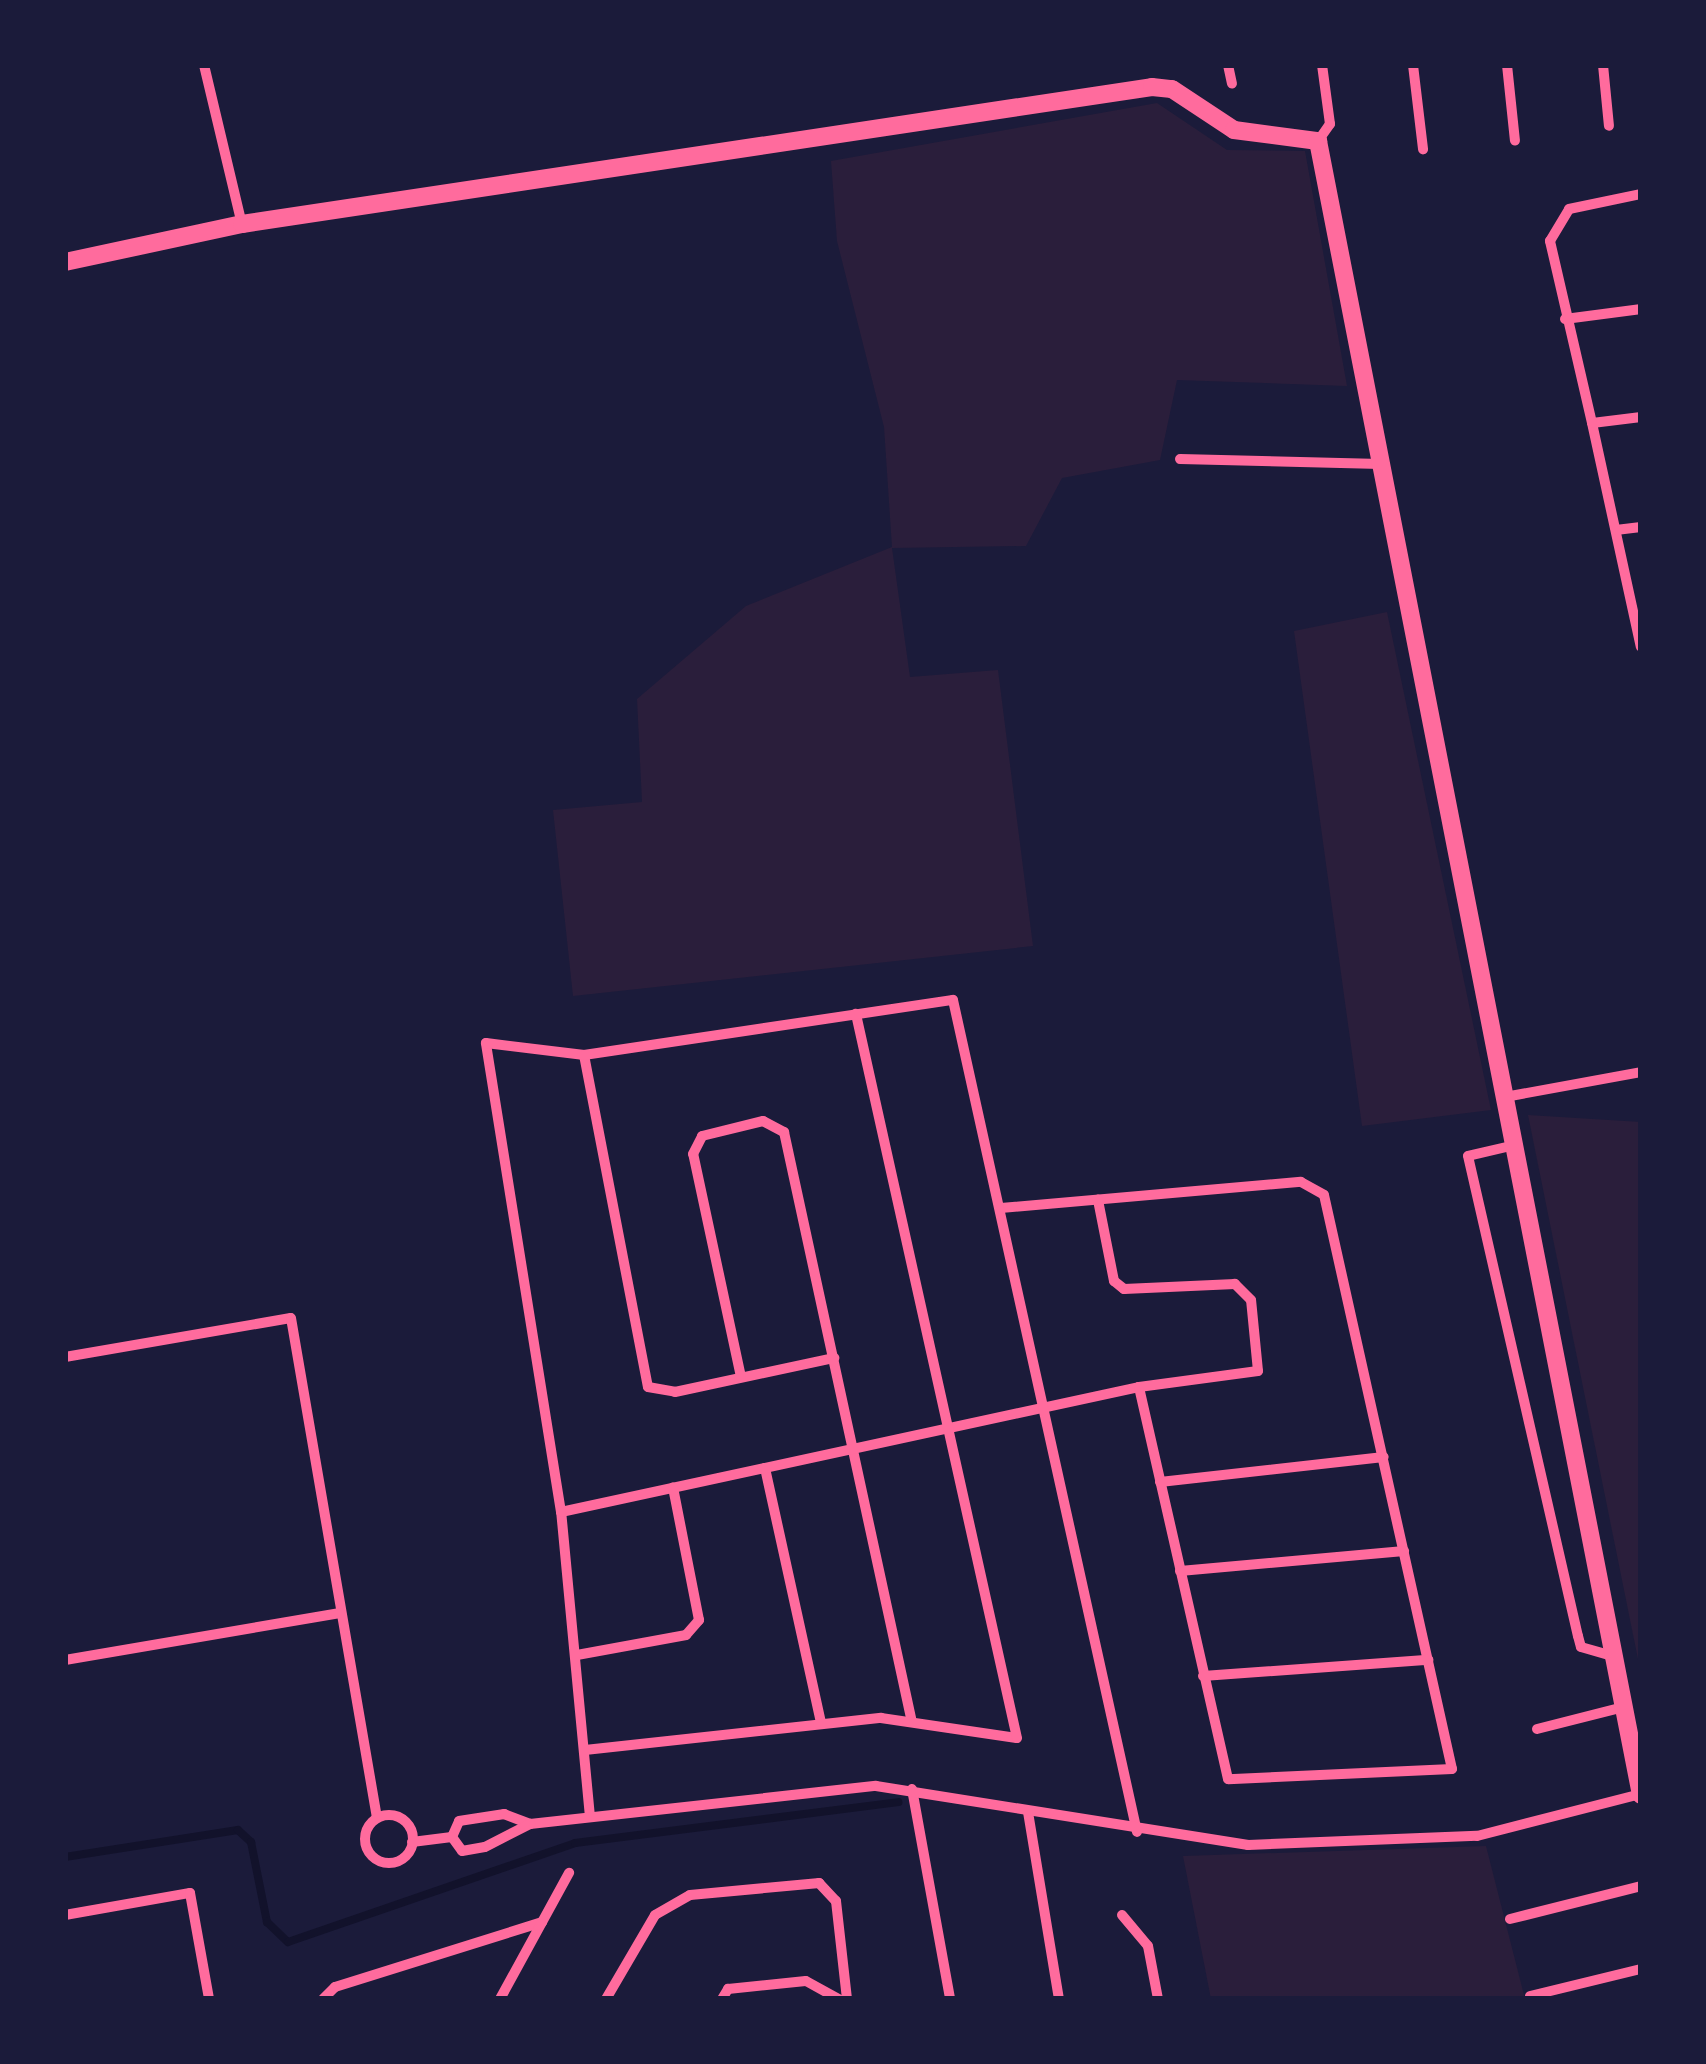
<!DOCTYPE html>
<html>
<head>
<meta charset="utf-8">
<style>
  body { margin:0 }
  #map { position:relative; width:1706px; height:2064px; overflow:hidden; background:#1b1b3a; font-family:"Fira Sans Condensed",sans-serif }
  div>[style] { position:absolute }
  .green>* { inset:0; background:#2a1e3b }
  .stream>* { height:8px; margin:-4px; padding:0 4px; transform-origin:4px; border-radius:4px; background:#12122b }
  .minor>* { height:10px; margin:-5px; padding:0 5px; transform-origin:5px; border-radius:5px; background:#ff6b9d }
  .minor>.ring { margin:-5px; padding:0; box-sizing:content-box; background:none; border:10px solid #ff6b9d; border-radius:50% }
  .tertiary>* { height:18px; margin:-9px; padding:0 9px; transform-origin:9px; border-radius:9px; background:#ff6b9d }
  span { translate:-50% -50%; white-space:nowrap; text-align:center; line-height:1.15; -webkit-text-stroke:10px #1b1b3a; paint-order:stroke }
  .frame { position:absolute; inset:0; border:68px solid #1b1b3a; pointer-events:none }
</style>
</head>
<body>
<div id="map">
  <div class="green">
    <div style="clip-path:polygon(1157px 103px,1227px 150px,1305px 151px,1347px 386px,1177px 380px,1160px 460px,1062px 478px,1026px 546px,892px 548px,910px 677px,998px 670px,1033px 946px,573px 996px,553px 810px,642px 802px,637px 699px,746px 606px,892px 547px,884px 427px,837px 241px,831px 161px)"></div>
    <div style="clip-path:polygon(1387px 612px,1491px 1110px,1362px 1126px,1294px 631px)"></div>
    <div style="clip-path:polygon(1528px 1115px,1641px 1122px,1641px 1674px)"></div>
    <div style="clip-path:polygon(1486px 1846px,1525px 1999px,1211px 1999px,1183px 1856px)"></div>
  </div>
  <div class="stream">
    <div style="left:65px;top:1857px;width:175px;rotate:-8.9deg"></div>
    <div style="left:238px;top:1830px;width:18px;rotate:43deg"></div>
    <div style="left:251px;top:1842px;width:82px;rotate:78.7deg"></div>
    <div style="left:267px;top:1922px;width:29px;rotate:44deg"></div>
    <div style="left:288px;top:1942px;width:304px;rotate:-19deg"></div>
    <div style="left:575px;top:1843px;width:326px;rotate:-7.2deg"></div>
  </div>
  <div class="minor">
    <div style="left:204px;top:65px;width:163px;rotate:76.6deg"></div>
    <div style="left:1228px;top:65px;width:19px;rotate:78deg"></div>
    <div style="left:1413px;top:65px;width:85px;rotate:83.2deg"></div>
    <div style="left:1507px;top:65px;width:76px;rotate:84deg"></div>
    <div style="left:1603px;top:65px;width:61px;rotate:84.4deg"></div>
    <div style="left:1318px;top:141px;width:21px;rotate:-55deg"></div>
    <div style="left:1330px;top:124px;width:60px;rotate:-97.7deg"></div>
    <div style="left:1565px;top:319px;width:77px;rotate:-7.5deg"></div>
    <div style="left:1641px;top:417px;width:49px;rotate:173deg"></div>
    <div style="left:1592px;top:423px;width:229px;rotate:77.7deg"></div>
    <div style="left:1592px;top:423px;width:187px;rotate:-103deg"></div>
    <div style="left:1550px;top:241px;width:37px;rotate:-59deg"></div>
    <div style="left:1569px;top:209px;width:74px;rotate:-11.8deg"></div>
    <div style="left:1180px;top:459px;width:201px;rotate:1.4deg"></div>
    <div style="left:1616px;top:530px;width:25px;rotate:-7deg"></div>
    <div style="left:584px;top:1055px;width:338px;rotate:79.1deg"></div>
    <div style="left:648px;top:1387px;width:27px;rotate:10deg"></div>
    <div style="left:675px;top:1392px;width:163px;rotate:-12.1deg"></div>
    <div style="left:1505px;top:1097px;width:138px;rotate:-10.4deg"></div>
    <div style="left:1515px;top:1145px;width:48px;rotate:166.8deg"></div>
    <div style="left:1468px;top:1156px;width:492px;rotate:77.1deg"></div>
    <div style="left:1578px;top:1636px;width:11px;rotate:75deg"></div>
    <div style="left:1581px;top:1647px;width:35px;rotate:16deg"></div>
    <div style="left:1001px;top:1208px;width:301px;rotate:-5deg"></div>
    <div style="left:1301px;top:1182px;width:26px;rotate:29deg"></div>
    <div style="left:1324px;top:1195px;width:588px;rotate:77.43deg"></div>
    <div style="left:1452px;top:1769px;width:224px;rotate:177.4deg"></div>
    <div style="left:1228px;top:1779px;width:402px;rotate:-102.8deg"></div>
    <div style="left:65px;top:1357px;width:229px;rotate:-9.8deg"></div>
    <div style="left:291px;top:1318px;width:507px;rotate:80.24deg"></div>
    <div style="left:741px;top:1377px;width:228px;rotate:-102.1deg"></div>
    <div style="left:693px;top:1154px;width:20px;rotate:-63deg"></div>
    <div style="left:702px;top:1136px;width:63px;rotate:-13.8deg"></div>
    <div style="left:763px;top:1121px;width:24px;rotate:28deg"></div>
    <div style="left:784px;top:1132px;width:600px;rotate:77.77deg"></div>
    <div style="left:765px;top:1468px;width:261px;rotate:77.6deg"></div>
    <div style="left:1160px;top:1482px;width:225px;rotate:-6.4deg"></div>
    <div style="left:561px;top:1512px;width:591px;rotate:-12.2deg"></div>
    <div style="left:1139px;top:1387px;width:120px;rotate:-7.7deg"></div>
    <div style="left:1258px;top:1371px;width:71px;rotate:-95.6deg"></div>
    <div style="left:1251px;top:1300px;width:23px;rotate:-135deg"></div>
    <div style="left:1235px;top:1284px;width:111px;rotate:177.4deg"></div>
    <div style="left:1124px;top:1289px;width:13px;rotate:-141deg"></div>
    <div style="left:1114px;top:1281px;width:83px;rotate:-101.2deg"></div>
    <div style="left:1180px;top:1571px;width:225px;rotate:-5.1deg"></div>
    <div style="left:577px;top:1655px;width:111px;rotate:-10.4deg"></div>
    <div style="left:686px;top:1635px;width:20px;rotate:-49deg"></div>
    <div style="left:699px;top:1620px;width:135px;rotate:-101.1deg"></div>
    <div style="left:65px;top:1660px;width:279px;rotate:-9.7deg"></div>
    <div style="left:1203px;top:1676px;width:226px;rotate:-4.1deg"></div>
    <div style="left:1537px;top:1729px;width:90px;rotate:-14.2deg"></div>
    <div style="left:585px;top:1750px;width:298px;rotate:-6.2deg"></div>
    <div style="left:881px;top:1718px;width:137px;rotate:8.4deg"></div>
    <div style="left:1017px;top:1738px;width:742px;rotate:-102.54deg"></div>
    <div style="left:912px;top:1789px;width:213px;rotate:79.7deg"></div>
    <div style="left:1028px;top:1812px;width:190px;rotate:80.6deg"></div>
    <div class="ring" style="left:365px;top:1815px;width:38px;height:38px"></div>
    <div style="left:590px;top:1817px;width:306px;rotate:-95.4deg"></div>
    <div style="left:561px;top:1512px;width:475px;rotate:-99.1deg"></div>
    <div style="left:486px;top:1043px;width:99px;rotate:7deg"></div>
    <div style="left:584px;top:1055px;width:373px;rotate:-8.5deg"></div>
    <div style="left:953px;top:1000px;width:852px;rotate:77.53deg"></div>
    <div style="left:452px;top:1837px;width:17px;rotate:-66deg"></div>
    <div style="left:459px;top:1821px;width:46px;rotate:-8.8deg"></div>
    <div style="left:504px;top:1814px;width:28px;rotate:21deg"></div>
    <div style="left:530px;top:1824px;width:348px;rotate:-6.3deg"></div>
    <div style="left:876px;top:1786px;width:377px;rotate:9deg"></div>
    <div style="left:1248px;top:1845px;width:229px;rotate:-2.3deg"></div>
    <div style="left:1477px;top:1836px;width:169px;rotate:-14.4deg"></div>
    <div style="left:452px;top:1837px;width:17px;rotate:54deg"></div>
    <div style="left:462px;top:1851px;width:23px;rotate:-10deg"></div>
    <div style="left:485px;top:1847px;width:51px;rotate:-27.1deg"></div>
    <div style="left:412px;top:1842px;width:40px;rotate:-7.1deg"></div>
    <div style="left:65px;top:1915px;width:127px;rotate:-10deg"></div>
    <div style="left:190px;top:1893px;width:108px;rotate:79.8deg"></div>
    <div style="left:1122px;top:1915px;width:40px;rotate:50deg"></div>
    <div style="left:1148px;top:1946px;width:54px;rotate:79.3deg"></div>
    <div style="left:1510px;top:1919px;width:135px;rotate:-14.1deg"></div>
    <div style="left:1530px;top:1996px;width:114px;rotate:-13.7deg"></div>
    <div style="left:323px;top:1999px;width:17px;rotate:-45deg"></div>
    <div style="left:335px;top:1987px;width:217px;rotate:-17.4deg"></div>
    <div style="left:500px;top:1999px;width:144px;rotate:-61.3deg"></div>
    <div style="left:606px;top:1999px;width:97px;rotate:-59.7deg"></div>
    <div style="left:655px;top:1915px;width:40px;rotate:-29.7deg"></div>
    <div style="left:690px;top:1895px;width:130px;rotate:-5.3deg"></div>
    <div style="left:819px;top:1883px;width:25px;rotate:47deg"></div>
    <div style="left:836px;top:1901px;width:99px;rotate:83.6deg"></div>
    <div style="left:722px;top:1999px;width:12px;rotate:-59deg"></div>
    <div style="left:728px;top:1989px;width:78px;rotate:-5.9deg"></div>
    <div style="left:806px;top:1981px;width:38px;rotate:29deg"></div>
  </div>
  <div class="tertiary">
    <div style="left:65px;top:262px;width:181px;rotate:-12.1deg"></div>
    <div style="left:242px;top:224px;width:920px;rotate:-8.56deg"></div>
    <div style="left:1152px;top:87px;width:20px;rotate:6deg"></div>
    <div style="left:1172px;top:89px;width:74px;rotate:33.5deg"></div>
    <div style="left:1234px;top:130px;width:85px;rotate:7.5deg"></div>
    <div style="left:1318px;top:141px;width:1685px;rotate:78.95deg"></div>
  </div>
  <div class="frame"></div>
</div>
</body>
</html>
